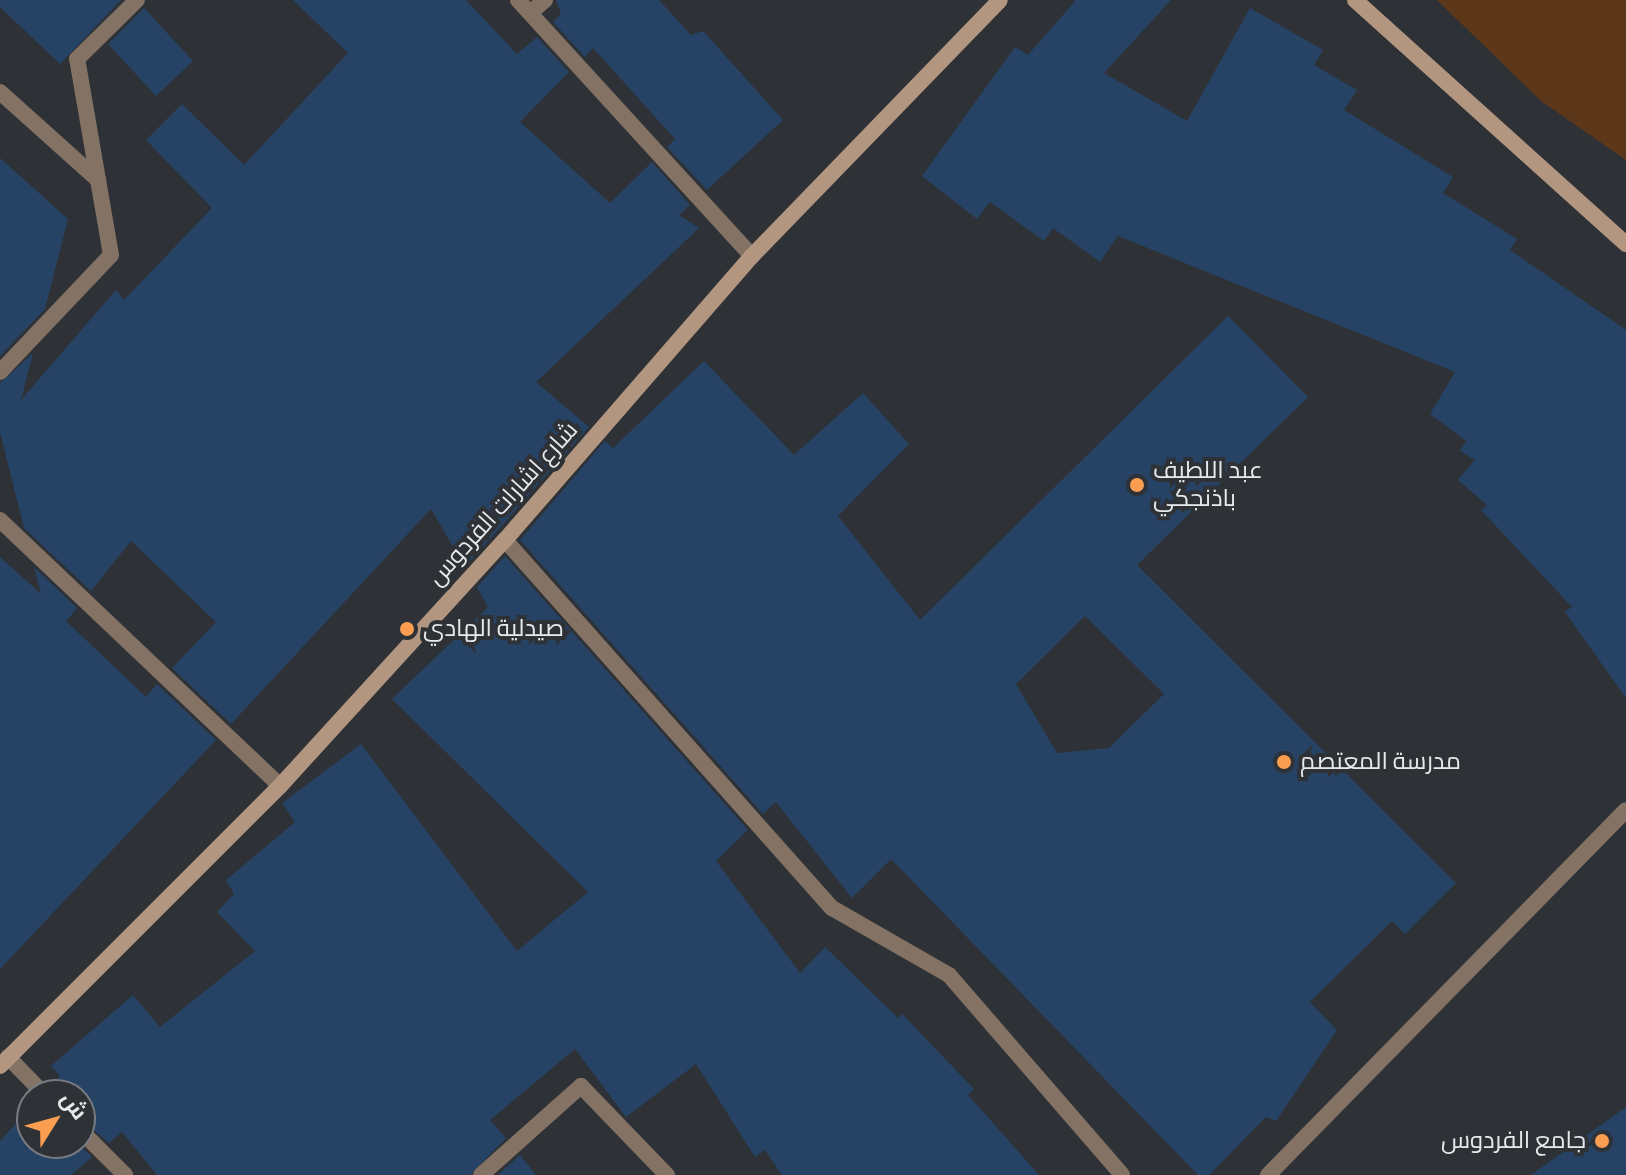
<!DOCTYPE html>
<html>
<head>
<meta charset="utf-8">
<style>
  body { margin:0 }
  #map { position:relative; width:1626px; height:1175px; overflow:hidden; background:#2e3237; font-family:"Source Sans 3",Cairo,sans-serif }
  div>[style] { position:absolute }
  .green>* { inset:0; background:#5c3719 }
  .building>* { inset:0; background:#264365 }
  .street>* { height:16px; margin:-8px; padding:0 8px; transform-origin:8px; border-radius:8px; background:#847264 }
  .secondary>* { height:16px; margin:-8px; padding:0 8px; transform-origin:8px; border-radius:8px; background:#b39680 }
  .dots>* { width:22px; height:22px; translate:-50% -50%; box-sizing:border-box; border:4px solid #2e3237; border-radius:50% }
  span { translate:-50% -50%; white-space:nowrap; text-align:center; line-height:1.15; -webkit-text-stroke:8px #2e3237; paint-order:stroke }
  .poi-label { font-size:24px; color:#e7eaed }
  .left { translate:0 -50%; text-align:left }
  .right { translate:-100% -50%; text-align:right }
  .street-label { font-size:24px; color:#e7eaed }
  .north { position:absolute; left:16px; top:1079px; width:80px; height:80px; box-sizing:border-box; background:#2e3237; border:2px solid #787c80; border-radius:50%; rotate:53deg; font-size:22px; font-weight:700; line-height:32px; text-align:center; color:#e7eaed }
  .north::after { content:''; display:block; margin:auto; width:28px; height:36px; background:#fb9e51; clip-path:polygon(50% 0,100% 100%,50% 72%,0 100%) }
</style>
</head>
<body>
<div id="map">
  <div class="green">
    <div style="clip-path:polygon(1437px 0,1626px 0,1626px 160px,1541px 101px)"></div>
  </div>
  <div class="building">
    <div style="clip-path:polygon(0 0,121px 0,60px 64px,0 7px)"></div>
    <div style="clip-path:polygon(293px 0,466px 0,517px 54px,537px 37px,569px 72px,520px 122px,610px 203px,652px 162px,690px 205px,679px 215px,699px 228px,536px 382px,589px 427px,465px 567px,431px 509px,231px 724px,172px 668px,216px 622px,131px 541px,91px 591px,24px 528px,0 432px,0 383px,33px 353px,21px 400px,116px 290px,124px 300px,212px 208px,146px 140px,182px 104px,244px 165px,348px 53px)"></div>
    <div style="clip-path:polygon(556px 0,659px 0,691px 35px,703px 31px,783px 120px,707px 190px,667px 147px,675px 139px,593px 48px,585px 57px,553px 22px,561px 14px)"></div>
    <div style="clip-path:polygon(1076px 0,1171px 0,1104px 73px,1187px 121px,1250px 8px,1323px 50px,1314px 65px,1357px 90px,1344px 110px,1453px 177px,1443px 193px,1517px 239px,1510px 250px,1626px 330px,1626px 698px,1565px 612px,1572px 607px,1481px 510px,1487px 505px,1458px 480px,1475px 460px,1460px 451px,1466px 441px,1430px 414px,1455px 372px,1118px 236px,1100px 262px,1053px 228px,1044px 241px,990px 202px,977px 219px,922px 176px,1015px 47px,1028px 55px)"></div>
    <div style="clip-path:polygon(144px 8px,193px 61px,156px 96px,108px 44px)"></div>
    <div style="clip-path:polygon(0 158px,68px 219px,45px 309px,0 356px)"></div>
    <div style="clip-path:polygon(evenodd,1228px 316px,1308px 397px,1137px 565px,1456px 883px,1405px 934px,1392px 921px,1310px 1002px,1337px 1030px,1276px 1121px,1266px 1117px,1209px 1175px,1198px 1175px,891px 859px,852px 898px,776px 802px,763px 814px,520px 540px,605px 441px,613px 448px,704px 361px,794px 455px,863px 393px,909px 444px,838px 516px,920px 620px,1228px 316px,1085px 616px,1164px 694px,1109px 748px,1057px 753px,1016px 684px,1085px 616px)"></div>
    <div style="clip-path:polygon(505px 556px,748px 830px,716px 861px,800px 973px,825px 947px,898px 1018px,902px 1014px,974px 1089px,968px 1095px,1039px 1175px,782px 1175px,765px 1150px,755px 1157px,696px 1064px,626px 1117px,575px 1049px,490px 1120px,506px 1138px,470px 1175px,157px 1175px,122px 1132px,109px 1143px,80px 1119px,80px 1095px,56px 1095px,51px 1086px,60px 1076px,51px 1066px,133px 995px,160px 1027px,255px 951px,217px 912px,234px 894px,226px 880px,295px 822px,282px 803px,361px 744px,517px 951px,588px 892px,392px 699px,488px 607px,477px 587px)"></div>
    <div style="clip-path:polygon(0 557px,41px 594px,34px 567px,77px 608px,66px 621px,146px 697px,157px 684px,216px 740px,0 969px)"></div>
    <div style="clip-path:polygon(32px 1106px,32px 1143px,77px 1143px,92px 1157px,71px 1175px,0 1175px,0 1141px)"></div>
    <div style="clip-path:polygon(1626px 1107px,1626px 1175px,1531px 1175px)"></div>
    <div style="clip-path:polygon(520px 1155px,536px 1175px,498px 1175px)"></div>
  </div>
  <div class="street">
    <div style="left:518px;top:0;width:347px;rotate:47.6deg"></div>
    <div style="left:530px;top:13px;width:20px;rotate:-41deg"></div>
    <div style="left:0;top:92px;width:132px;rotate:41.9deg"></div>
    <div style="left:0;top:372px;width:161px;rotate:-46.5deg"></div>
    <div style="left:111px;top:255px;width:199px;rotate:-99.8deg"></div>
    <div style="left:77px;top:59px;width:84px;rotate:-44.5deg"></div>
    <div style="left:0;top:520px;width:386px;rotate:43.5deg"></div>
    <div style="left:505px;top:540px;width:492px;rotate:48.4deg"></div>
    <div style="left:832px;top:908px;width:135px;rotate:29.8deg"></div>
    <div style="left:949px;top:975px;width:264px;rotate:49.1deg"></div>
    <div style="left:8px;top:1057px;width:53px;rotate:45.8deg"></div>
    <div style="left:80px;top:1130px;width:64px;rotate:45deg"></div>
    <div style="left:481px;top:1175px;width:134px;rotate:-41.7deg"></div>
    <div style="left:581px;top:1086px;width:124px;rotate:46deg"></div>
    <div style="left:1268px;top:1175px;width:511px;rotate:-45.55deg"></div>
  </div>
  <div class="secondary">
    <div style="left:1355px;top:0;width:365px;rotate:42deg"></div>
    <div style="left:0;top:1066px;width:396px;rotate:-45deg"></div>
    <div style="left:280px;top:786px;width:333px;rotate:-47.6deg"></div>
    <div style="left:505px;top:540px;width:376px;rotate:-49deg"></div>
    <div style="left:752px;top:256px;width:356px;rotate:-45.9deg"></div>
  </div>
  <div class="dots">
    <div style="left:1137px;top:485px;background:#fb9e51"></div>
    <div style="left:407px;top:629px;background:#fb9e51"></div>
    <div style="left:1284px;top:762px;background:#fb9e51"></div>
    <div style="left:1602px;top:1141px;background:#fb9e51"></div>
  </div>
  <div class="poi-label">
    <span class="left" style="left:1153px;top:485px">عبد اللطيف<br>باذنجكي</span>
    <span class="left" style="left:423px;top:629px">صيدلية الهادي</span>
    <span class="left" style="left:1300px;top:762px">مدرسة المعتصم</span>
    <span class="right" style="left:1586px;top:1141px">جامع الفردوس</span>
  </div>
  <div class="street-label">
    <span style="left:503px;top:504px;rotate:-48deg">شارع اشارات الفردوس</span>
  </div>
  <div class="north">ش</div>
</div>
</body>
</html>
